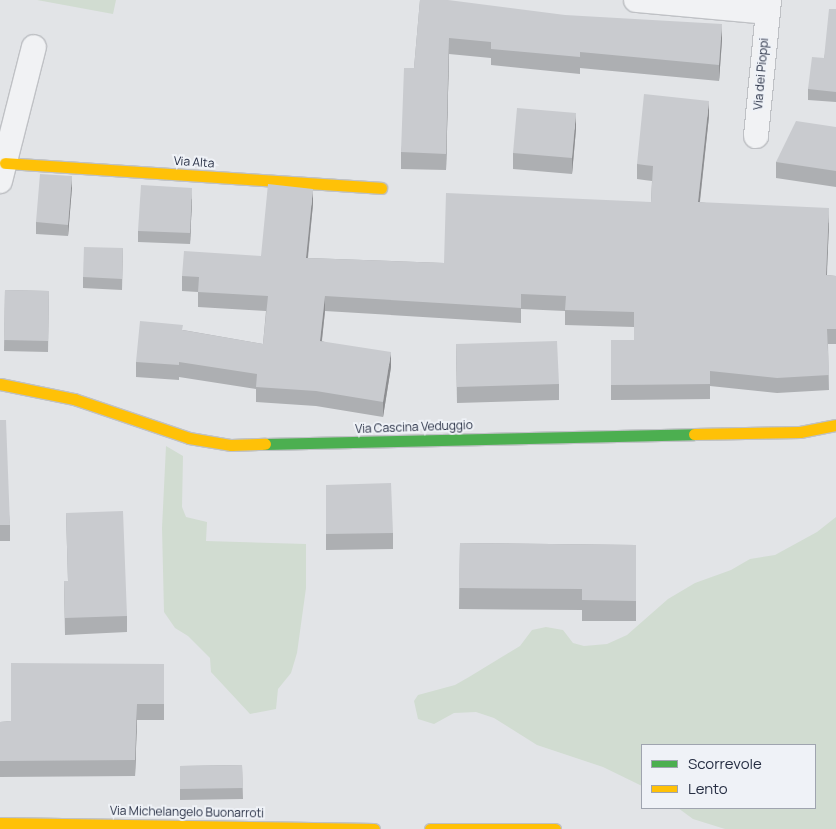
<!DOCTYPE html>
<html>
<head>
<meta charset="utf-8">
<style>
  body { margin:0 }
  #map { position:relative; width:836px; height:829px; overflow:hidden; background:#e2e4e7; font-family:Manrope,sans-serif }
  div>[style] { position:absolute }
  .green>* { inset:0; background:#d1dcd1 }
  .roads { filter:drop-shadow(1px 0 #bfc1c5) drop-shadow(-1px 0 #bfc1c5) drop-shadow(0 1px #bfc1c5) drop-shadow(0 -1px #bfc1c5) }
  .street>* { height:24px; margin:-12px; padding:0 12px; transform-origin:12px; border-radius:12px; background:#f1f2f4 }
  .fast>* { height:11px; margin:-5.5px; padding:0 5.5px; transform-origin:5.5px; border-radius:5.5px; background:#4caf50 }
  .slow>* { height:11px; margin:-5.5px; padding:0 5.5px; transform-origin:5.5px; border-radius:5.5px; background:#ffc107 }
  .wall>* { inset:0; background:#adafb2 }
  .shaded-wall>* { inset:0; background:#8d8e91 }
  .building>* { inset:0; background:#c9cbcf }
  span { translate:-50% -50%; white-space:nowrap; text-align:center; line-height:1.15; -webkit-text-stroke:4px #eff2f7; paint-order:stroke }
  .street-label { font-size:12px; color:#262e43 }
  .legend { position:absolute; left:641px; top:744px; width:175px; height:65px; box-sizing:border-box; background:#eff2f7; border:1px solid #9fa4af; margin:0; padding:6px 9px; list-style:none; font-size:15px; color:#262e43 }
  .legend li { display:flex; align-items:center; gap:10px; height:25px }
  .legend b { width:25px; border:1px solid #9fa4af }
</style>
</head>
<body>
<div id="map">
  <div class="green">
    <div style="clip-path:polygon(37px 0,116px 0,113px 14px)"></div>
    <div style="clip-path:polygon(166px 446px,183px 456px,182px 507px,186px 517px,207px 522px,206px 541px,306px 544px,306px 588px,297px 653px,291px 673px,278px 689px,276px 709px,250px 714px,211px 672px,210px 658px,188px 636px,175px 628px,164px 612px,162px 528px)"></div>
    <div style="clip-path:polygon(836px 517px,836px 829px,725px 829px,693px 819px,678px 808px,815px 808px,815px 745px,642px 745px,642px 786px,603px 767px,537px 745px,494px 718px,476px 712px,454px 713px,434px 724px,418px 719px,414px 701px,418px 695px,455px 685px,469px 677px,520px 646px,532px 630px,546px 627px,563px 630px,573px 643px,584px 646px,607px 644px,627px 635px,668px 599px,695px 583px,731px 570px,750px 559px,775px 555px,817px 532px)"></div>
  </div>
  <div class="roads">
    <div class="street">
      <div style="left:636px;top:0;width:132px;rotate:5.2deg"></div>
      <div style="left:756px;top:136px;width:137px;rotate:-84.5deg"></div>
      <div style="left:0;top:181px;width:138px;rotate:-75.8deg"></div>
    </div>
    <div class="fast">
      <div style="left:265px;top:444px;width:429px;rotate:-1.3deg"></div>
    </div>
    <div class="slow">
      <div style="left:5px;top:163px;width:377px;rotate:3.8deg"></div>
      <div style="left:0;top:384px;width:76px;rotate:11.5deg"></div>
      <div style="left:74px;top:399px;width:121px;rotate:18.7deg"></div>
      <div style="left:189px;top:438px;width:43px;rotate:9.5deg"></div>
      <div style="left:231px;top:445px;width:34px;rotate:-2deg"></div>
      <div style="left:694px;top:434px;width:106px;rotate:-1.1deg"></div>
      <div style="left:800px;top:432px;width:37px;rotate:-11deg"></div>
      <div style="left:0;top:823px;width:374px;rotate:0.9deg"></div>
      <div style="left:430px;top:829px;width:125px"></div>
    </div>
  </div>
  <div class="wall">
    <div style="clip-path:polygon(420px 0,722px 40px,719px 81px,580px 68px,580px 74px,491px 65px,491px 58px,449px 54px,446px 170px,401px 169px,401px 152px,414px 68px)"></div>
    <div style="clip-path:polygon(836px 9px,836px 102px,808px 100px,808px 89px,824px 58px)"></div>
    <div style="clip-path:polygon(709px 116px,700px 202px,829px 223px,827px 275px,836px 276px,836px 344px,828px 344px,829px 390px,777px 393px,710px 386px,710px 399px,611px 400px,611px 340px,634px 340px,634px 327px,565px 325px,565px 311px,521px 309px,521px 323px,325px 311px,322px 341px,391px 367px,383px 417px,316px 406px,256px 402px,256px 389px,179px 377px,179px 380px,136px 377px,136px 362px,183px 330px,263px 344px,266px 311px,198px 307px,198px 292px,182px 291px,182px 276px,261px 256px,313px 204px,308px 258px,444px 263px,651px 202px,652px 181px,637px 179px,637px 164px)"></div>
    <div style="clip-path:polygon(836px 127px,836px 187px,776px 178px,776px 162px)"></div>
    <div style="clip-path:polygon(576px 129px,572px 174px,513px 169px,513px 153px)"></div>
    <div style="clip-path:polygon(72px 187px,68px 236px,36px 234px,36px 222px)"></div>
    <div style="clip-path:polygon(192px 199px,190px 244px,138px 242px,138px 231px)"></div>
    <div style="clip-path:polygon(123px 248px,122px 290px,83px 288px,83px 277px)"></div>
    <div style="clip-path:polygon(5px 290px,49px 291px,48px 352px,4px 351px)"></div>
    <div style="clip-path:polygon(456px 344px,559px 384px,559px 400px,457px 403px)"></div>
    <div style="clip-path:polygon(0 420px,10px 525px,10px 541px,0 541px)"></div>
    <div style="clip-path:polygon(326px 485px,393px 533px,393px 549px,326px 550px)"></div>
    <div style="clip-path:polygon(66px 513px,127px 616px,127px 632px,65px 635px,64px 581px,68px 581px)"></div>
    <div style="clip-path:polygon(460px 543px,636px 545px,636px 621px,582px 621px,582px 610px,459px 609px)"></div>
    <div style="clip-path:polygon(164px 664px,164px 720px,137px 720px,135px 776px,0 777px,0 722px,11px 721px)"></div>
    <div style="clip-path:polygon(242px 765px,243px 799px,180px 800px,180px 766px)"></div>
  </div>
  <div class="shaded-wall">
    <div style="clip-path:polygon(722px 24px,722px 40px,719px 81px,719px 65px)"></div>
    <div style="clip-path:polygon(449px 38px,449px 54px,446px 170px,446px 154px)"></div>
    <div style="clip-path:polygon(709px 101px,709px 116px,698px 217px,698px 202px)"></div>
    <div style="clip-path:polygon(576px 113px,576px 129px,572px 174px,572px 158px)"></div>
    <div style="clip-path:polygon(72px 176px,72px 187px,68px 236px,68px 225px)"></div>
    <div style="clip-path:polygon(192px 188px,192px 199px,190px 244px,190px 233px)"></div>
    <div style="clip-path:polygon(313px 189px,313px 204px,306px 273px,306px 258px)"></div>
    <div style="clip-path:polygon(829px 208px,829px 223px,826px 290px,826px 275px)"></div>
    <div style="clip-path:polygon(325px 296px,325px 311px,320px 356px,320px 341px)"></div>
    <div style="clip-path:polygon(391px 352px,391px 367px,383px 417px,383px 402px)"></div>
    <div style="clip-path:polygon(137px 704px,137px 720px,135px 776px,135px 760px)"></div>
  </div>
  <div class="building">
    <div style="clip-path:polygon(420px 0,448px 0,565px 15px,722px 24px,719px 65px,580px 52px,580px 57px,491px 49px,491px 42px,449px 38px,446px 154px,401px 152px,404px 68px,414px 68px)"></div>
    <div style="clip-path:polygon(829px 9px,836px 9px,836px 92px,808px 89px,812px 57px,824px 58px)"></div>
    <div style="clip-path:polygon(644px 94px,709px 101px,698px 202px,829px 208px,826px 275px,836px 276px,836px 329px,827px 329px,829px 375px,777px 378px,710px 371px,710px 384px,611px 385px,611px 340px,634px 340px,634px 312px,565px 310px,566px 296px,521px 294px,521px 308px,325px 296px,320px 341px,391px 352px,383px 402px,316px 391px,256px 387px,257px 374px,179px 362px,179px 365px,136px 362px,140px 321px,183px 325px,182px 330px,263px 344px,268px 296px,198px 292px,199px 277px,182px 276px,184px 251px,261px 256px,268px 184px,313px 189px,306px 258px,444px 263px,446px 193px,651px 202px,653px 166px,637px 164px)"></div>
    <div style="clip-path:polygon(517px 108px,576px 113px,572px 158px,513px 153px)"></div>
    <div style="clip-path:polygon(796px 121px,836px 127px,836px 171px,776px 162px)"></div>
    <div style="clip-path:polygon(40px 174px,72px 176px,68px 225px,36px 222px)"></div>
    <div style="clip-path:polygon(141px 185px,192px 188px,190px 233px,138px 231px)"></div>
    <div style="clip-path:polygon(84px 247px,123px 248px,122px 279px,83px 277px)"></div>
    <div style="clip-path:polygon(5px 290px,49px 291px,48px 341px,4px 340px)"></div>
    <div style="clip-path:polygon(557px 341px,559px 384px,457px 387px,456px 344px)"></div>
    <div style="clip-path:polygon(0 420px,6px 420px,10px 525px,0 525px)"></div>
    <div style="clip-path:polygon(391px 483px,393px 533px,326px 534px,326px 485px)"></div>
    <div style="clip-path:polygon(123px 511px,127px 616px,65px 618px,64px 581px,68px 581px,66px 513px)"></div>
    <div style="clip-path:polygon(460px 543px,636px 545px,636px 601px,582px 600px,582px 589px,459px 588px)"></div>
    <div style="clip-path:polygon(11px 663px,164px 664px,164px 704px,137px 704px,135px 760px,0 761px,0 722px,11px 721px)"></div>
    <div style="clip-path:polygon(242px 765px,243px 788px,180px 789px,180px 766px)"></div>
  </div>
  <div class="street-label">
    <span style="left:761px;top:74px;rotate:-85deg">Via dei Pioppi</span>
    <span style="left:194px;top:162px;rotate:4deg">Via Alta</span>
    <span style="left:414px;top:427px;rotate:-2deg">Via Cascina Veduggio</span>
    <span style="left:187px;top:812px;rotate:1deg">Via Michelangelo Buonarroti</span>
  </div>
  <ul class="legend">
  <li><b style="height:6px;background:#4caf50"></b>Scorrevole</li>
  <li><b style="height:6px;background:#ffc107"></b>Lento</li>
  </ul>
</div>
</body>
</html>
